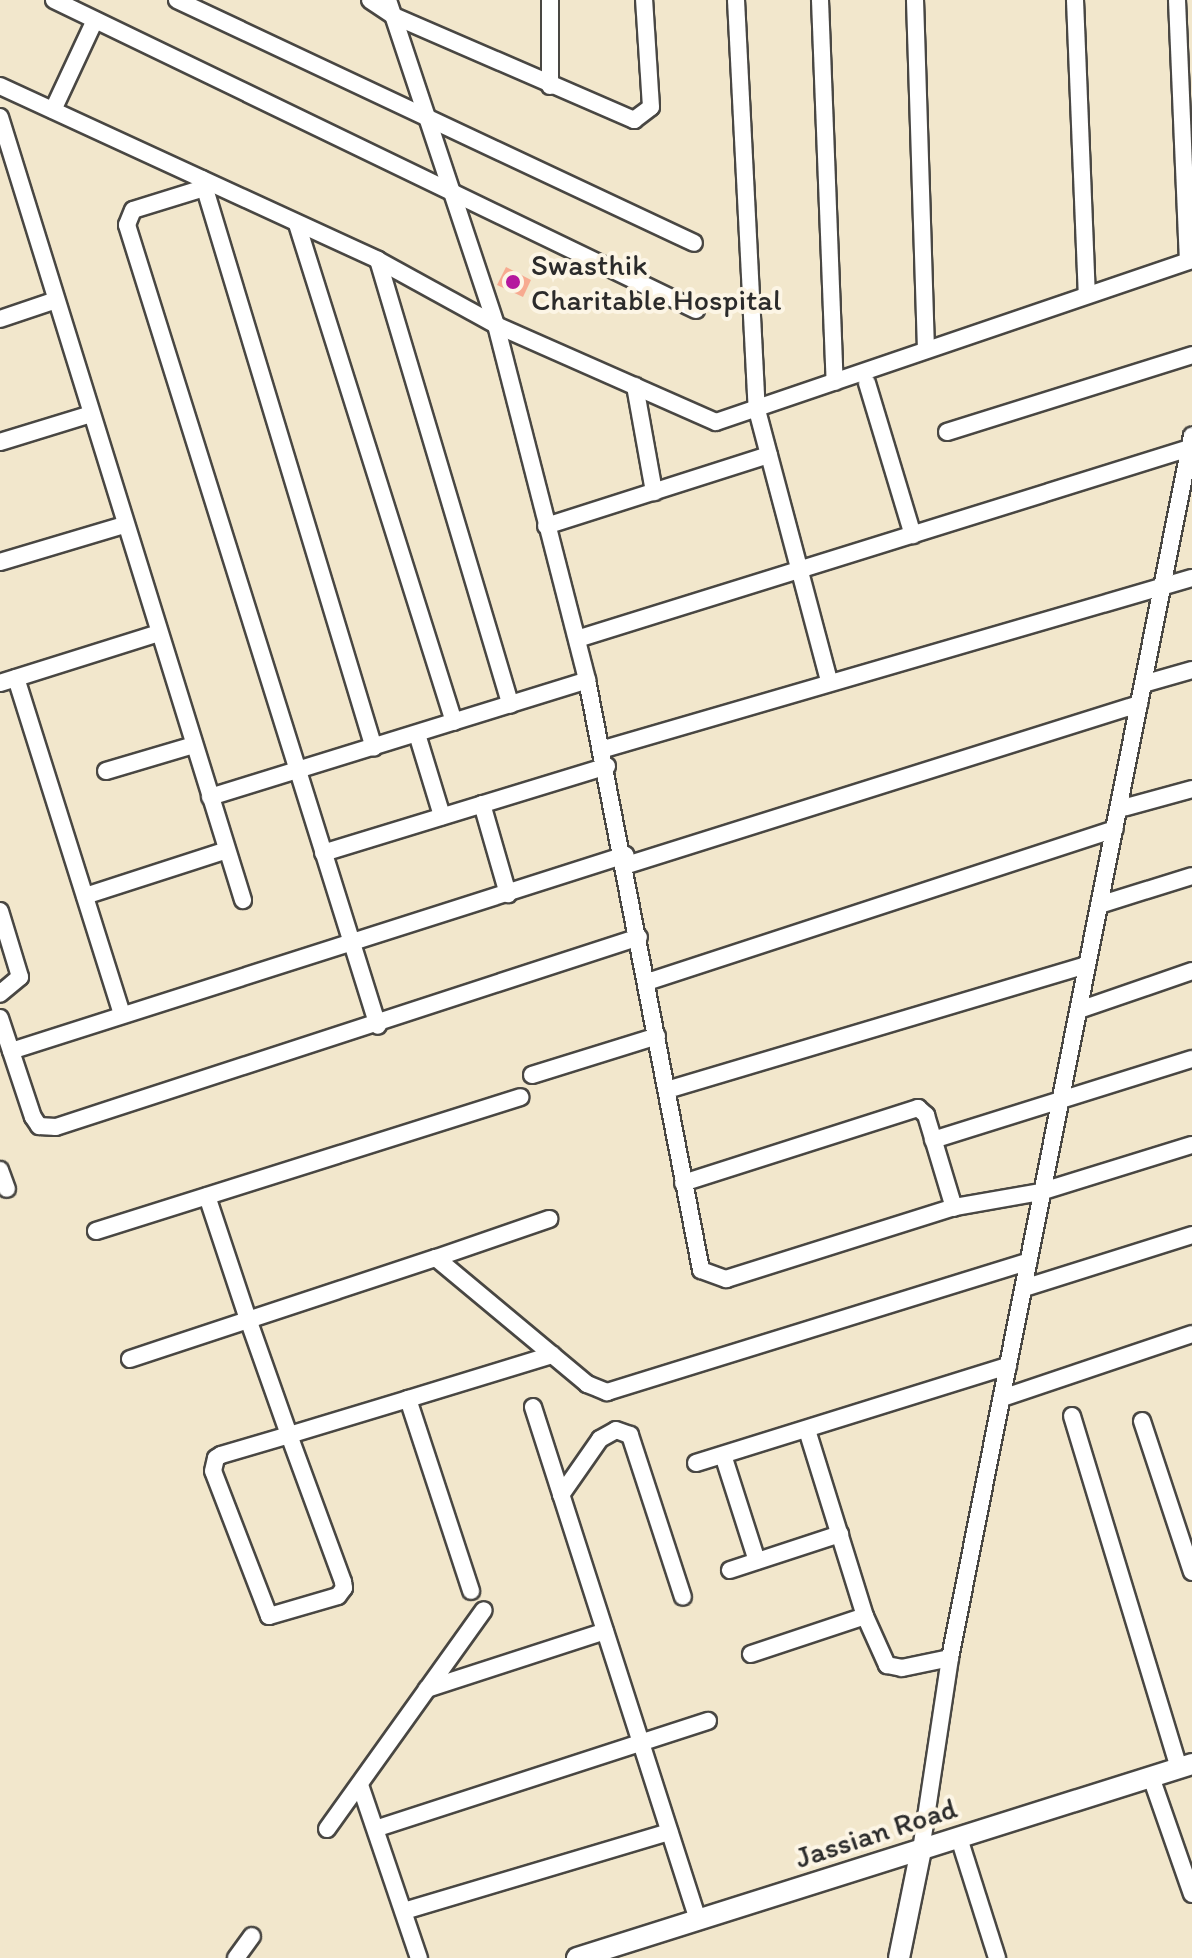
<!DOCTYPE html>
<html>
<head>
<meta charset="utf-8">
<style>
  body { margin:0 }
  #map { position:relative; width:1192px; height:1958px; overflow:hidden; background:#f2e7cc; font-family:Itim,sans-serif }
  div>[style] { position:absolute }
  .building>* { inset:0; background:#f7aa90 }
  .roads { filter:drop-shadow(2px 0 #494743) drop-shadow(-2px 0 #494743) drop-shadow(0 2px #494743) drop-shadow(0 -2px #494743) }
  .minor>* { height:16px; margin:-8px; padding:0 8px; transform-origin:8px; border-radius:8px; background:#fff }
  .tertiary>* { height:20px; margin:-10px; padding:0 10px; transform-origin:10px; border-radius:10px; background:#fff }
  .dots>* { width:22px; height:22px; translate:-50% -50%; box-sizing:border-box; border:4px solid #fcf5e5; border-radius:50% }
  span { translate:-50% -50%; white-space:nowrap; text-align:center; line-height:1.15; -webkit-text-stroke:8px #fcf5e5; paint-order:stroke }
  .poi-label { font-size:30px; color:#2b2b2b }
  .left { translate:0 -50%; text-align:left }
  .street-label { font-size:30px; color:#2b2b2b }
</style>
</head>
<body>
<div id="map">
  <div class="building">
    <div style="clip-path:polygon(506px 267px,531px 280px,523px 297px,497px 285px)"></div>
  </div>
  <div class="roads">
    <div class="minor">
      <div style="left:54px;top:0;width:713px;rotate:25.77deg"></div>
      <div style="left:177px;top:0;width:571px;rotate:25.17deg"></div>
      <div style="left:370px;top:0;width:29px;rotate:34deg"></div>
      <div style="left:394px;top:16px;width:262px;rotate:23.4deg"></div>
      <div style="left:634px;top:120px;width:21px;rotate:-37deg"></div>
      <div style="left:651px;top:107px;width:107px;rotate:-93.7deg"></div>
      <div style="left:388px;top:0;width:342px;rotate:71.6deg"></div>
      <div style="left:496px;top:325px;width:366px;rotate:75.6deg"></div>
      <div style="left:587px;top:680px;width:601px;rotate:79.06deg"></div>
      <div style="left:701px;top:1270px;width:27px;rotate:20deg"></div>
      <div style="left:726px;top:1279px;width:240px;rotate:-17.5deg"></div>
      <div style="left:955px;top:1207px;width:86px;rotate:-10deg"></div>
      <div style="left:1040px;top:1192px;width:159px;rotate:-17.2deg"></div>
      <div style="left:550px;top:0;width:86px;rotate:90deg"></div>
      <div style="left:736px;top:0;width:411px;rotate:87.1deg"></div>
      <div style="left:757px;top:410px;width:279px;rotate:75.1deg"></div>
      <div style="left:820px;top:0;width:382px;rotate:87.8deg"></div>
      <div style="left:915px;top:0;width:349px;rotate:88.2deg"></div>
      <div style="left:1075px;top:0;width:294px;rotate:87.7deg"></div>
      <div style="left:1177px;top:0;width:261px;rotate:87.6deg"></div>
      <div style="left:0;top:86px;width:416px;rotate:24.7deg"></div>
      <div style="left:378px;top:260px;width:135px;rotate:28.8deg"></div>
      <div style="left:496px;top:325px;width:240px;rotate:23.8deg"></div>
      <div style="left:716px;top:422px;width:503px;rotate:-18.8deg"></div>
      <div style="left:53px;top:110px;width:99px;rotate:-65deg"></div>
      <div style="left:0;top:117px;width:820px;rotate:72.76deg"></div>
      <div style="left:202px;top:179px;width:594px;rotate:73.18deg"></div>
      <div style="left:204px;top:188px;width:74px;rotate:162.8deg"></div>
      <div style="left:133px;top:210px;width:16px;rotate:112deg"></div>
      <div style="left:127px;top:225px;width:839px;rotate:72.6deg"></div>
      <div style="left:297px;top:224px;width:522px;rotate:72.5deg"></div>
      <div style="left:378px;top:260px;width:464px;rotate:73.4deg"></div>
      <div style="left:0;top:319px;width:59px;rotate:-18.7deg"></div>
      <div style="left:867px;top:383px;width:159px;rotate:73.2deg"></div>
      <div style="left:635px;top:386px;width:108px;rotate:79.8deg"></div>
      <div style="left:947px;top:432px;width:257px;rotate:-17.4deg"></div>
      <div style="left:0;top:442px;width:95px;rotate:-17.1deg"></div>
      <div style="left:546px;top:526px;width:234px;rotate:-17.7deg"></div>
      <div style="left:0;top:562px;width:129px;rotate:-16.6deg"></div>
      <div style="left:577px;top:639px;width:642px;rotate:-17.31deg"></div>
      <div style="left:16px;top:678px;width:353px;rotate:72.5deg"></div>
      <div style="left:0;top:683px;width:167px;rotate:-17.5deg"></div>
      <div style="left:1143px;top:684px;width:51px;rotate:-15.9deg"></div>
      <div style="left:417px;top:734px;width:86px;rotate:73deg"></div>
      <div style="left:604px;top:749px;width:612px;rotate:-16.22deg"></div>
      <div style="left:106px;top:771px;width:92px;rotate:-16.5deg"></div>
      <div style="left:210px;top:797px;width:395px;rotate:-17.2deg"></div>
      <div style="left:482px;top:804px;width:94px;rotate:73.9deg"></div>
      <div style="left:1119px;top:809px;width:76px;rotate:-15.3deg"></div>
      <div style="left:323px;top:853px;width:297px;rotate:-17deg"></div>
      <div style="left:627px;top:865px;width:537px;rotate:-17.46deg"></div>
      <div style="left:85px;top:896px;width:149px;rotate:-17.9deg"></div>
      <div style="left:1099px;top:905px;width:97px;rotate:-17.3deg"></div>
      <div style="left:0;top:911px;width:69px;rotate:73.1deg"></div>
      <div style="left:20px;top:977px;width:26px;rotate:140deg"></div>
      <div style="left:647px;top:982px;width:492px;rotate:-18.1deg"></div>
      <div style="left:1079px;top:1010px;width:120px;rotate:-19deg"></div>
      <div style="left:0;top:1018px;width:104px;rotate:71.6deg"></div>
      <div style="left:33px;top:1117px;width:11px;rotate:56deg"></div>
      <div style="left:39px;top:1126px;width:17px;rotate:3deg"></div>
      <div style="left:56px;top:1127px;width:613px;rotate:-18.05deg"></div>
      <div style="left:11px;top:1051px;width:645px;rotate:-17.7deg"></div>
      <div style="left:532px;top:1075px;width:131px;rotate:-17.3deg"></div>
      <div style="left:667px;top:1090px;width:438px;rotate:-16.6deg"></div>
      <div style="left:933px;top:1140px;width:271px;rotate:-17.4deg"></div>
      <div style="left:0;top:1170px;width:20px;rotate:70deg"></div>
      <div style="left:683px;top:1183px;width:247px;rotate:-17.7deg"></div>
      <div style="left:918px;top:1108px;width:11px;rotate:41deg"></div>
      <div style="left:926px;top:1115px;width:97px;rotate:73.2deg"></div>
      <div style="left:207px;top:1196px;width:130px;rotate:71.6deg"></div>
      <div style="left:248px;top:1319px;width:123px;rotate:70.5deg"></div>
      <div style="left:289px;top:1435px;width:157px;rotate:69.8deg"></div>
      <div style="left:343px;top:1582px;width:6px;rotate:81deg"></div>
      <div style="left:344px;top:1588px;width:10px;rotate:127deg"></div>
      <div style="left:338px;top:1596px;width:72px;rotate:163.8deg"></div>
      <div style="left:269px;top:1616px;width:155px;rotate:-111.1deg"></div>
      <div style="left:213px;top:1471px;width:13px;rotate:-77deg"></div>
      <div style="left:216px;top:1458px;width:6px;rotate:-31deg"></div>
      <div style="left:221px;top:1455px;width:71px;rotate:-16.4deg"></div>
      <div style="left:289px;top:1435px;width:124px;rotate:-16.8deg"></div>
      <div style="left:408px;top:1399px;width:151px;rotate:-17deg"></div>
      <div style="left:96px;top:1231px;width:445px;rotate:-17.5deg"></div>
      <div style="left:436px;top:1258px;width:120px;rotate:-19deg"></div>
      <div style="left:1024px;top:1288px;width:176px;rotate:-17.5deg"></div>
      <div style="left:130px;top:1359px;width:322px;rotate:-18.3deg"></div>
      <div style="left:436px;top:1258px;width:197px;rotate:39.8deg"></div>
      <div style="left:587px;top:1384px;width:22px;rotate:22deg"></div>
      <div style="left:607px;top:1392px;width:441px;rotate:-17.2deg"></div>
      <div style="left:1002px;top:1398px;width:200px;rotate:-18.6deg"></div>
      <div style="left:408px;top:1399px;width:202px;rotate:71.8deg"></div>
      <div style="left:533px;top:1407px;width:539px;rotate:72.17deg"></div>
      <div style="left:1072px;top:1416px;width:368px;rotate:73.1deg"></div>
      <div style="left:1142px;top:1421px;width:159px;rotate:71.7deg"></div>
      <div style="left:807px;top:1430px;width:195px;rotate:72.7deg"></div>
      <div style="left:865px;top:1616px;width:54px;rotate:65.8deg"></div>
      <div style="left:887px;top:1665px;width:15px;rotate:11deg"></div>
      <div style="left:902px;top:1668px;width:49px;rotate:-11.8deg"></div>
      <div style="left:723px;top:1455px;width:111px;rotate:72.2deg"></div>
      <div style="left:696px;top:1463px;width:327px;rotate:-17.3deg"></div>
      <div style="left:561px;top:1495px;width:68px;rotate:-55.1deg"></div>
      <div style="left:600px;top:1439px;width:18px;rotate:-29deg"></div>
      <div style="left:616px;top:1430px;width:15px;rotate:20deg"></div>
      <div style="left:630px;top:1435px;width:170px;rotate:71.9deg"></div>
      <div style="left:730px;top:1570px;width:116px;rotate:-18.1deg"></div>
      <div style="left:751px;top:1654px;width:120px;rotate:-18.4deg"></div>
      <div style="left:427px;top:1689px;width:187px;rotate:-18deg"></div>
      <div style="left:1151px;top:1777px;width:124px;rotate:70.7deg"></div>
      <div style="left:360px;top:1785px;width:183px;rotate:71.2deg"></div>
      <div style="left:378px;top:1828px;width:347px;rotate:-18deg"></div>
      <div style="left:327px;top:1829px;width:269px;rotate:-54.4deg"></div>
      <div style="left:959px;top:1838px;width:126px;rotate:72.4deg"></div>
      <div style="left:921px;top:1850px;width:194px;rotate:-81.4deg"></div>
      <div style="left:950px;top:1658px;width:1246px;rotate:-78.8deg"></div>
      <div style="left:404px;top:1911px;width:277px;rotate:-16.6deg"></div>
      <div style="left:236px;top:1958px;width:27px;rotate:-54deg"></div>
    </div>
    <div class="tertiary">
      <div style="left:577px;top:1958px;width:645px;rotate:-17.51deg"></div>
      <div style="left:899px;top:1958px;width:110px;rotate:-78.5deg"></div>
    </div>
  </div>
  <div class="dots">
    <div style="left:513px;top:282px;background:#b5179e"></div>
  </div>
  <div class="poi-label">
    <span class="left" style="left:531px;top:282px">Swasthik<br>Charitable Hospital</span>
  </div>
  <div class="street-label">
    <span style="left:876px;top:1833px;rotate:-18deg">Jassian Road</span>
  </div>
</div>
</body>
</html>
